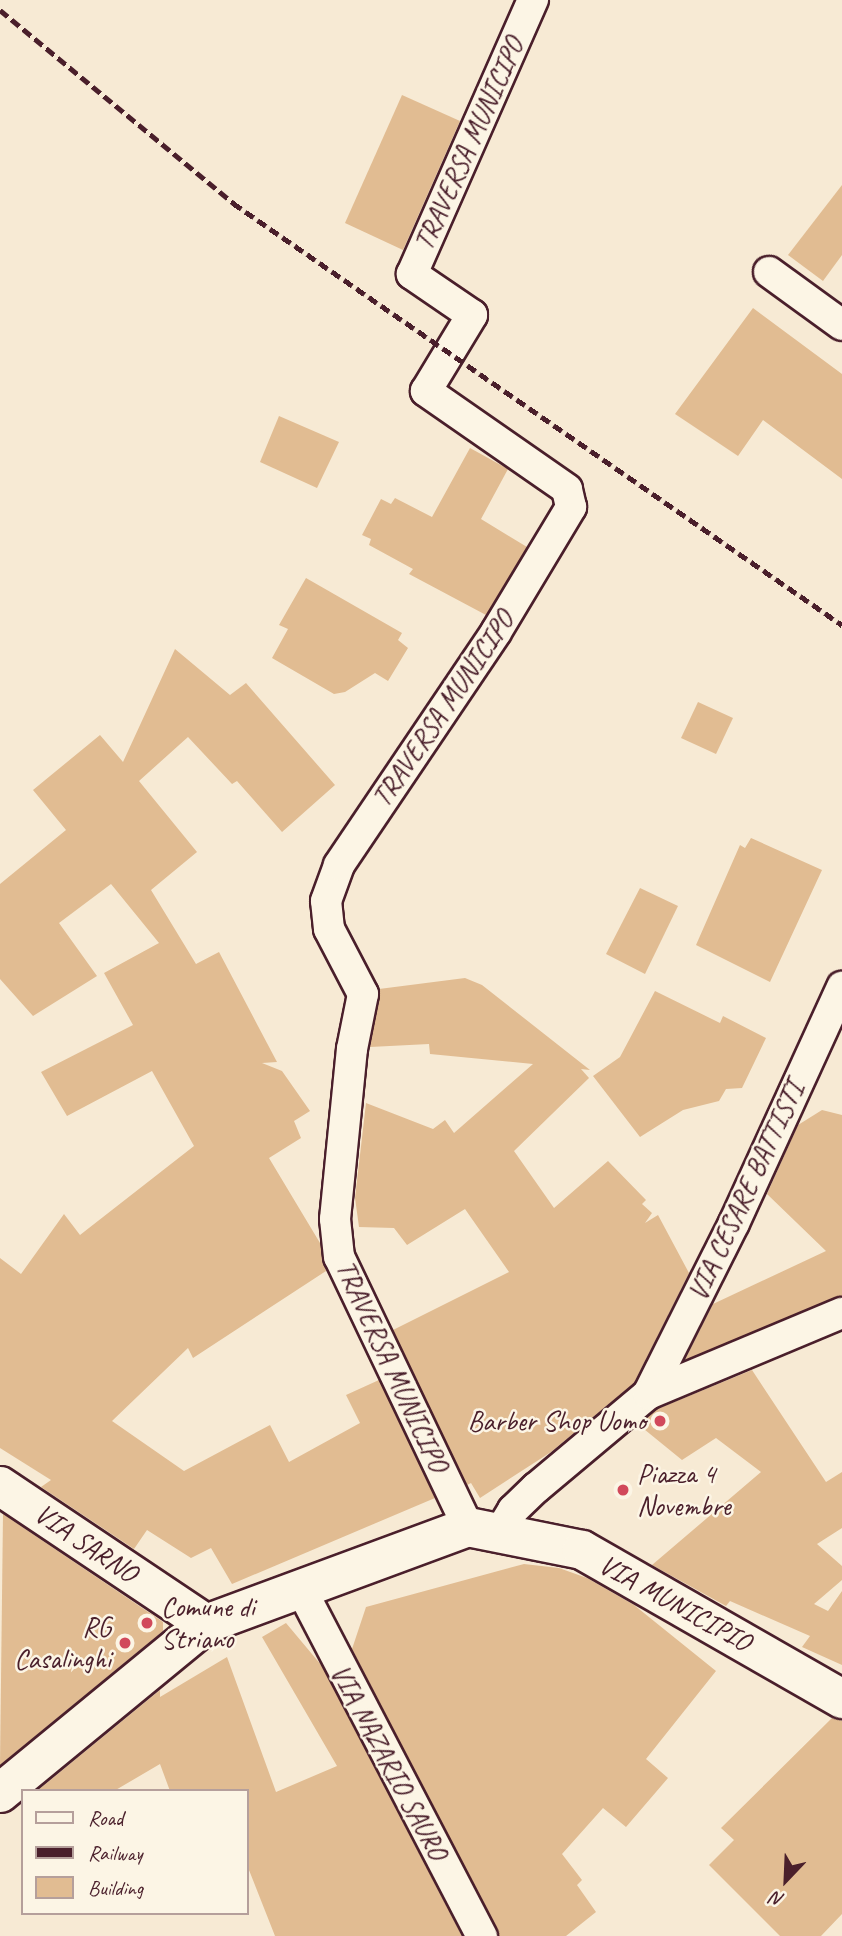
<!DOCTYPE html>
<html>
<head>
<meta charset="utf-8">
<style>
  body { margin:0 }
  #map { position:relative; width:842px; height:1936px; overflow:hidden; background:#f7ead4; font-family:Caveat,sans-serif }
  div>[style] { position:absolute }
  .building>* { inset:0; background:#e1bc92 }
  .roads { filter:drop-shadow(2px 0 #4a1f2b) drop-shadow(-2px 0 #4a1f2b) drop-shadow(0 2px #4a1f2b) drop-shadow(0 -2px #4a1f2b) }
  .minor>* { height:30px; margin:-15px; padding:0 15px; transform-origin:15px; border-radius:15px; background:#fcf5e5 }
  .secondary>* { height:38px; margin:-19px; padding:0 19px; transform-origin:19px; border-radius:19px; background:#fcf5e5 }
  .rail>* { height:5px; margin-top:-2.5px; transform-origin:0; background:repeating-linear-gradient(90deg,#4a1f2b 0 10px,transparent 0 15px) }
  .dots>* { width:19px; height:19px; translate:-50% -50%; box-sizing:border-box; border:4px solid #fcf5e5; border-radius:50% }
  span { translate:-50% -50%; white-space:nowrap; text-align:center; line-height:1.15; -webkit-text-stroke:5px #fcf5e5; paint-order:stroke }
  .street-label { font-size:28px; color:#4a1f2b }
  .poi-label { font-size:28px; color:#4a1f2b }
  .right { translate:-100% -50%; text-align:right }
  .left { translate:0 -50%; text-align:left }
  .legend { position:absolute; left:21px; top:1789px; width:228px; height:126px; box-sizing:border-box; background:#fcf5e5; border:2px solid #b59f9b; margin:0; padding:9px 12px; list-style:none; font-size:21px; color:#4a1f2b }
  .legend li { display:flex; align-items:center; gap:14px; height:35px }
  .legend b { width:35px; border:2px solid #b59f9b }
  .north { position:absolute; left:751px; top:1845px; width:70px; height:70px; -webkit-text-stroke:5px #fcf5e5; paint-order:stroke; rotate:203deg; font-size:19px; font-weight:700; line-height:28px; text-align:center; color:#4a1f2b }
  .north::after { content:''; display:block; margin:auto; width:24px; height:32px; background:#4a1f2b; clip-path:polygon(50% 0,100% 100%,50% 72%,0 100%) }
</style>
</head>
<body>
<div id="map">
  <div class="building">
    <div style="clip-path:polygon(402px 95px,460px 121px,403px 250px,345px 223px)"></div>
    <div style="clip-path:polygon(842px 185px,842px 255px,823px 281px,788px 255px)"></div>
    <div style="clip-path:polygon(753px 308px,842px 374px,842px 479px,763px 420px,738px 456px,675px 414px)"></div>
    <div style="clip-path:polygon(279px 416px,339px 442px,317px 488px,260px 462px)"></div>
    <div style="clip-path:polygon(470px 448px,508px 469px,481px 519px,527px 547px,486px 615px,409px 574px,413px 569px,369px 545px,371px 539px,362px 535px,381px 499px,391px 504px,395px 498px,432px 517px)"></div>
    <div style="clip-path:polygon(306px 578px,402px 633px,398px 640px,408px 648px,388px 681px,375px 673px,345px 692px,334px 694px,272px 658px,288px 629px,279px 625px)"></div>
    <div style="clip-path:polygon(175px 649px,230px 695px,246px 683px,335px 785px,282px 832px,237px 781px,232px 784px,188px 737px,139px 781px,197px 852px,151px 890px,196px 964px,219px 952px,277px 1062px,262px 1063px,282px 1071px,310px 1111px,294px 1121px,301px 1138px,269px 1158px,320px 1243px,326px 1271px,193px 1358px,188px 1348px,112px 1421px,184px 1471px,270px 1425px,289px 1462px,360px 1423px,346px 1395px,379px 1380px,435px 1498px,232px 1584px,211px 1548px,191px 1558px,147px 1530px,134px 1549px,41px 1487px,51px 1480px,0 1448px,0 1258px,21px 1274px,64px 1214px,80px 1235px,194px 1146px,152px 1071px,67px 1116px,41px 1072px,133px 1025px,104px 973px,159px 943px,111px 884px,59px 923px,97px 976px,33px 1016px,0 979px,0 884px,66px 830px,33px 790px,100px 735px,123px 762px)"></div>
    <div style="clip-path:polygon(698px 702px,733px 718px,716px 754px,681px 738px)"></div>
    <div style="clip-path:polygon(751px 838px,822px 870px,770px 982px,696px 945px,740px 845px,745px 848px)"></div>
    <div style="clip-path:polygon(640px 888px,678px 906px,645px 974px,606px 954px)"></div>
    <div style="clip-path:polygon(465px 978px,482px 985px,590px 1070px,581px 1069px,589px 1078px,514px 1151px,554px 1208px,608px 1161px,646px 1200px,642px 1204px,652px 1213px,645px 1223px,658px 1215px,689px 1273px,634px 1383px,551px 1452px,480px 1498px,471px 1483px,467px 1485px,393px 1330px,509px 1272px,465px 1209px,407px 1245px,394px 1228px,359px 1227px,355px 1198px,366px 1103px,433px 1129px,445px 1120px,454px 1133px,533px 1064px,430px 1054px,429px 1044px,370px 1047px,379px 989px)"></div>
    <div style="clip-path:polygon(655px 991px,720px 1023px,723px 1016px,766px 1038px,742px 1088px,726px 1089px,719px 1101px,683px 1110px,640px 1137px,593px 1076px,620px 1057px)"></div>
    <div style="clip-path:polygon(822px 1110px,842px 1115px,842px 1296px,685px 1360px,713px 1304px,826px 1251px,767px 1194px,798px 1125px)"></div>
    <div style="clip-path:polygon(752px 1370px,826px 1482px,842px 1472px,842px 1528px,817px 1544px,842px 1566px,842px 1580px,814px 1604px,828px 1611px,842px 1591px,842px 1665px,802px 1647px,810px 1636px,730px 1601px,726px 1606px,652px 1565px,761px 1472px,716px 1438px,682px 1460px,639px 1425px,657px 1409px)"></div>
    <div style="clip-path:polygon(3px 1514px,163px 1622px,163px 1631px,0 1765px)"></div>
    <div style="clip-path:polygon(524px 1564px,559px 1568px,587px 1578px,634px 1605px,716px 1671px,646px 1759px,668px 1778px,626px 1827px,603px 1808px,562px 1854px,582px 1880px,577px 1885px,596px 1912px,566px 1936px,499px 1936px,352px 1649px,366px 1607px)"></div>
    <div style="clip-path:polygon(286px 1623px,322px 1666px,462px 1936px,275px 1936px,247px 1865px,247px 1791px,170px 1791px,160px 1764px,114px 1791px,37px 1791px,160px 1690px,160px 1697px,227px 1657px,276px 1792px,337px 1766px,262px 1637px)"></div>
    <div style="clip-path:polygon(832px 1718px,842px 1721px,842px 1914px,821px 1936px,780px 1936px,709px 1865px,734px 1840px,721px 1828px)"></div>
  </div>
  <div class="roads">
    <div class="minor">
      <div style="left:769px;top:272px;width:90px;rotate:36deg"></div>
      <div style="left:648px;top:1394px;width:191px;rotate:-63.3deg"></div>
      <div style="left:734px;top:1223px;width:260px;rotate:-65.4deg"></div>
      <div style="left:468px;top:1527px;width:299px;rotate:-115.5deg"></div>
      <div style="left:339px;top:1257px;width:38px;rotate:-96deg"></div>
      <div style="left:335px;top:1219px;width:171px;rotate:-84.3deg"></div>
      <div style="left:352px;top:1049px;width:56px;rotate:-78.7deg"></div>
      <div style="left:363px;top:994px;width:73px;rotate:-117.6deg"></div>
      <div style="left:329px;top:929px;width:28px;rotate:-96deg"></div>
      <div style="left:326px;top:901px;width:38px;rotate:-70deg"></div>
      <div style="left:339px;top:865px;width:281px;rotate:-56deg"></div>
      <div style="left:496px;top:632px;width:146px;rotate:-59deg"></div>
      <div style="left:571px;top:507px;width:18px;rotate:-103deg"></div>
      <div style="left:567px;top:489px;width:172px;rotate:-145.2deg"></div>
      <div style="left:426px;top:391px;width:89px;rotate:-58.8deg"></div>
      <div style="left:472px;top:315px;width:73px;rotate:-145.7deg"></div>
      <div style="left:412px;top:274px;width:300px;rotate:-66.2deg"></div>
      <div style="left:498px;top:1535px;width:29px;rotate:-59deg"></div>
      <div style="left:513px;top:1510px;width:32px;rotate:-44deg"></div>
      <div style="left:536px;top:1488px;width:146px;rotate:-40deg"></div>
      <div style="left:648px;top:1394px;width:210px;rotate:-22.7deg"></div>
      <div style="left:300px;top:1587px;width:394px;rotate:62.5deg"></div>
    </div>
    <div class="secondary">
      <div style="left:0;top:1486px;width:248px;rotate:33.8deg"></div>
      <div style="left:0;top:1793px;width:266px;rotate:-39.4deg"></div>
      <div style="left:206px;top:1624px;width:279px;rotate:-20.3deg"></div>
      <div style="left:468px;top:1527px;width:116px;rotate:11.4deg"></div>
      <div style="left:582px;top:1550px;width:300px;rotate:29.8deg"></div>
    </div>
  </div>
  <div class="rail">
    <div style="left:0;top:10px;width:303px;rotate:39.6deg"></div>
    <div style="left:233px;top:203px;width:741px;rotate:34.72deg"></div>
  </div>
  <div class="dots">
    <div style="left:660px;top:1421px;background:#d1495b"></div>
    <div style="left:623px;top:1490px;background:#d1495b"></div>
    <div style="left:147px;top:1623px;background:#d1495b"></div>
    <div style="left:125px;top:1643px;background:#d1495b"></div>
  </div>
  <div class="street-label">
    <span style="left:469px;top:144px;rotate:-66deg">TRAVERSA MUNICIPO</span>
    <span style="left:443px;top:709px;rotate:-56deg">TRAVERSA MUNICIPO</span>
    <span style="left:746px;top:1191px;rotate:-65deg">VIA CESARE BATTISTI</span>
    <span style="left:392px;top:1366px;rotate:65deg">TRAVERSA MUNICIPO</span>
    <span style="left:86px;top:1543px;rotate:34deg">VIA SARNO</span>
    <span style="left:675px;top:1603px;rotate:29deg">VIA MUNICIPIO</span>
    <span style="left:389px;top:1762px;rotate:62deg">VIA NAZARIO SAURO</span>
  </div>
  <div class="poi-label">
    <span class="right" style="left:646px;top:1421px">Barber Shop Uomo</span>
    <span class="left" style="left:637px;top:1490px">Piazza 4<br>Novembre</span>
    <span class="left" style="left:161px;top:1623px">Comune di<br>Striano</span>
    <span class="right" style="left:111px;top:1643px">RG<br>Casalinghi</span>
  </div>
  <ul class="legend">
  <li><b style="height:9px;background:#fcf5e5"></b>Road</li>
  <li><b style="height:9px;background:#4a1f2b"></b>Railway</li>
  <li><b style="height:19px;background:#e1bc92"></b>Building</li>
  </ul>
  <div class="north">N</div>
</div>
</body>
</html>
